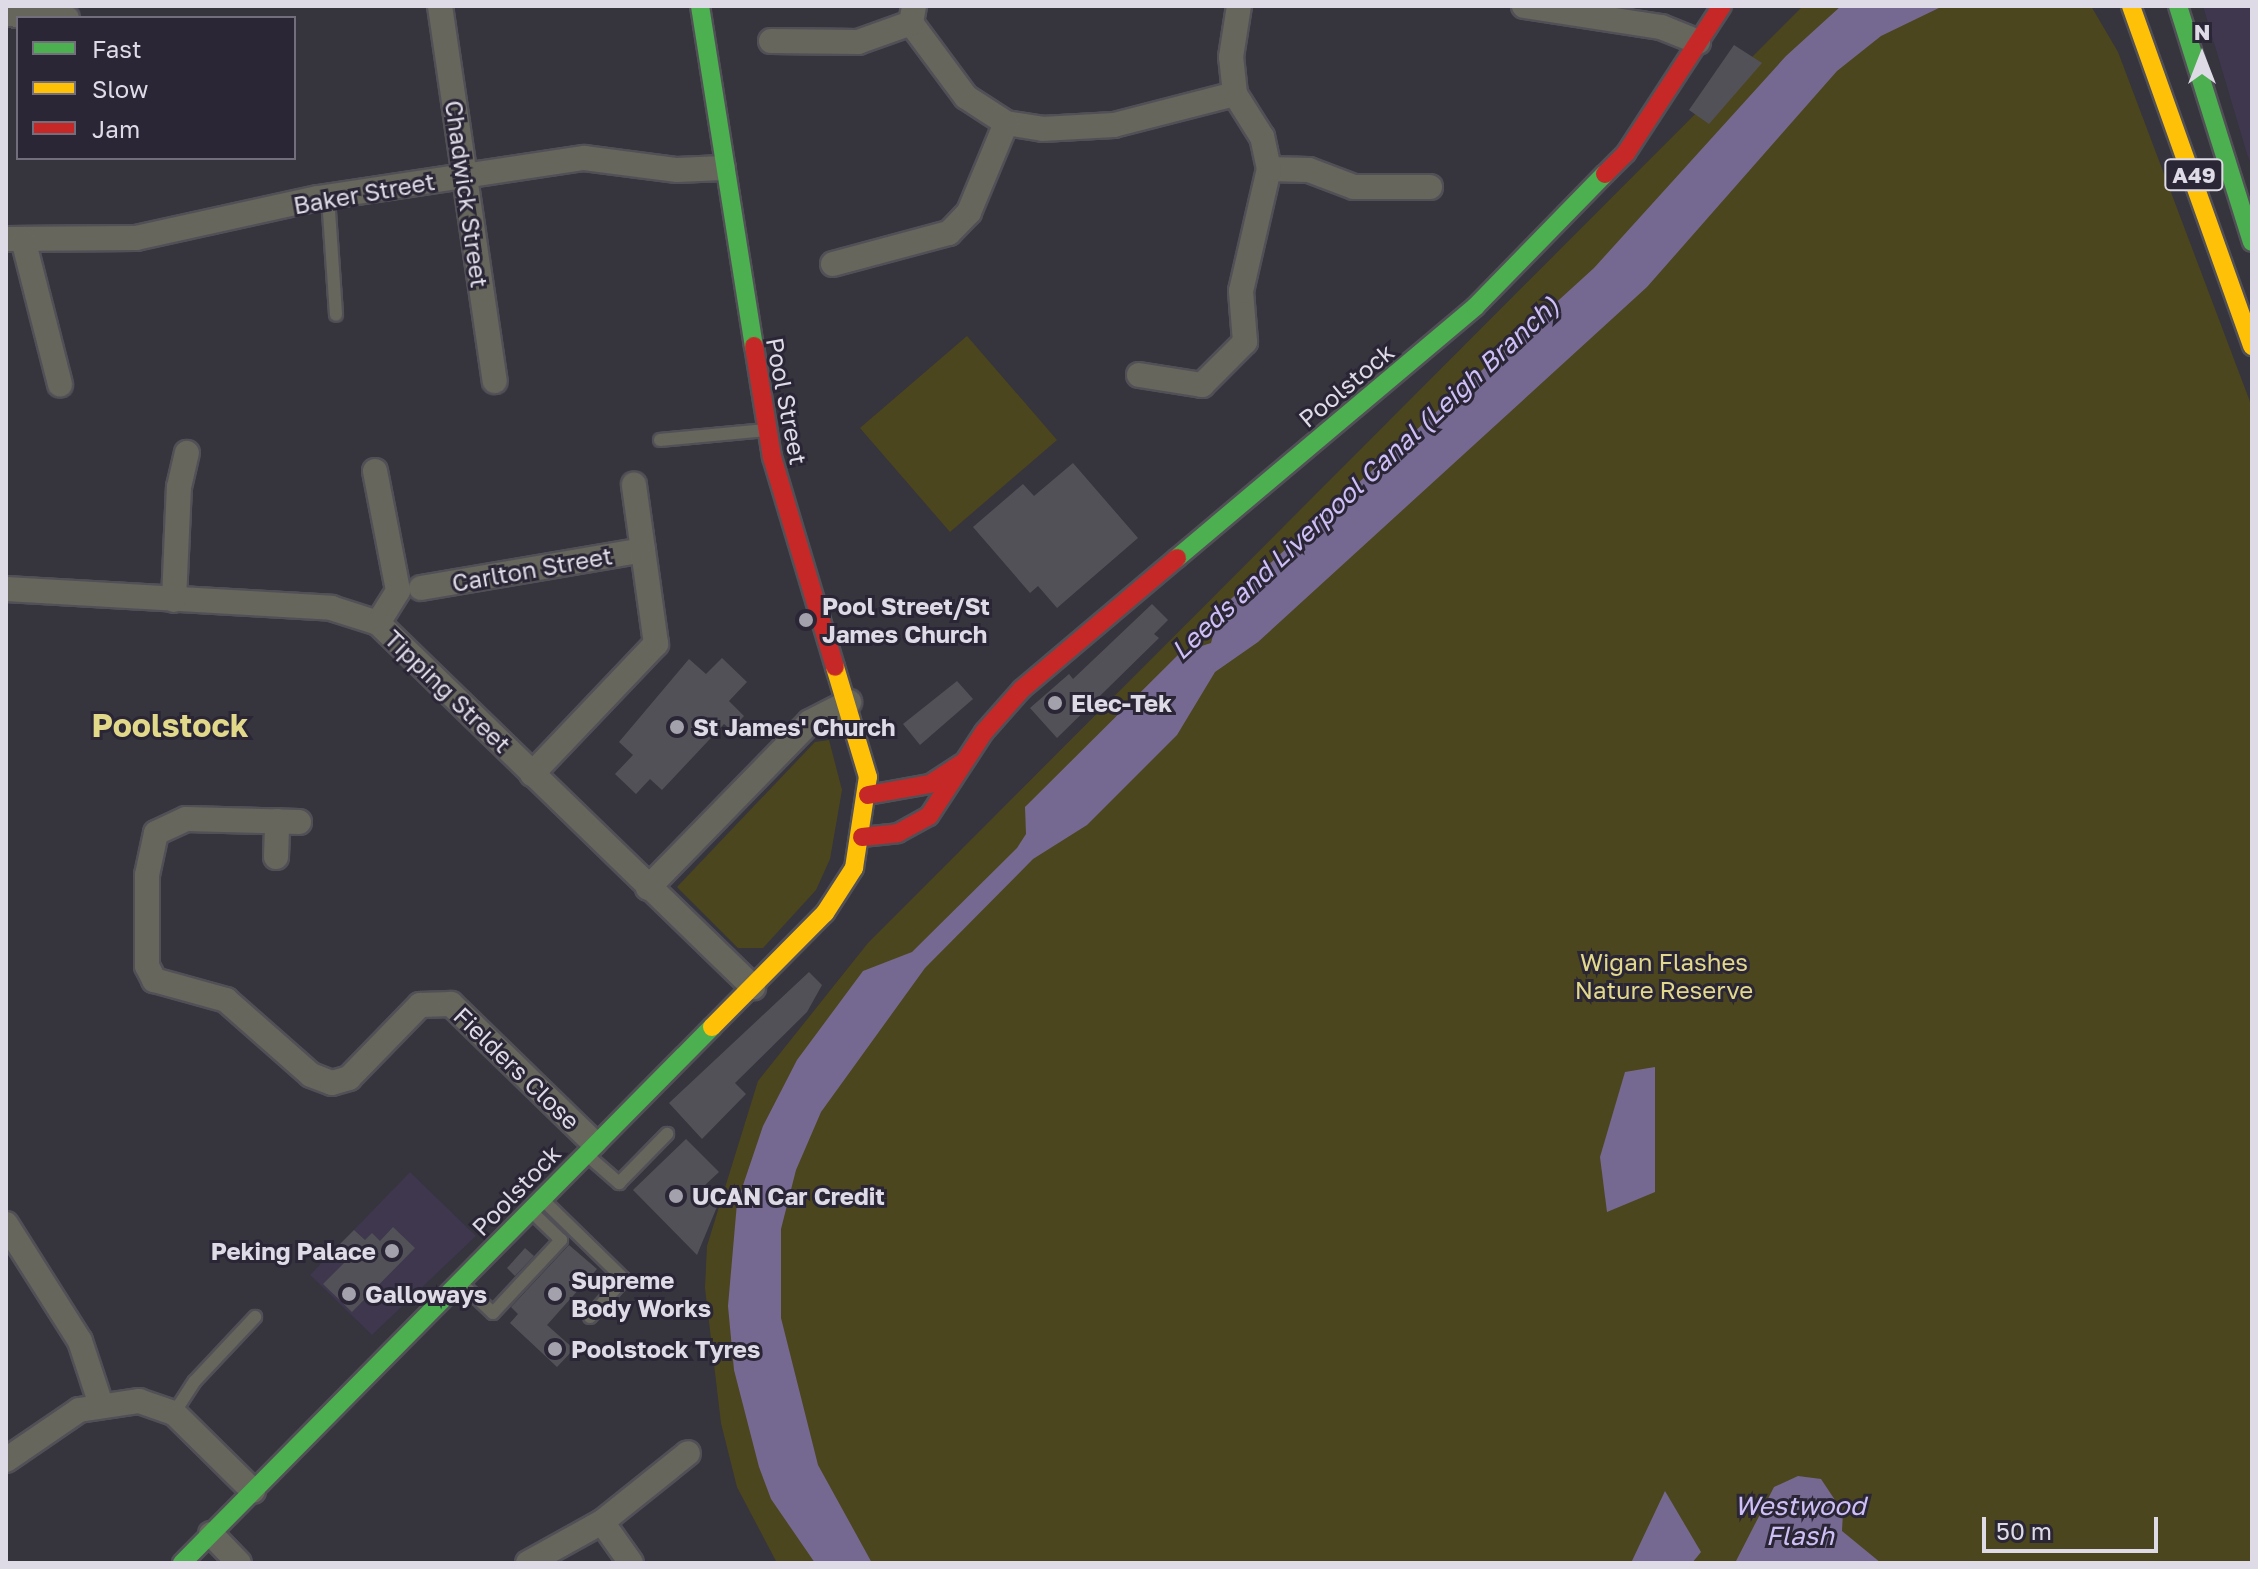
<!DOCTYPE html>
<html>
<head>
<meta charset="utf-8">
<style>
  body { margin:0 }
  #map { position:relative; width:2258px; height:1569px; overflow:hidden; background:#36343d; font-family:"Golos Text",sans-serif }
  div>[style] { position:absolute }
  .built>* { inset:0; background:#3e374d }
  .green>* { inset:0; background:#4c461e }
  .water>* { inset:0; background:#756992 }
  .building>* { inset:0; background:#535158 }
  .roads { filter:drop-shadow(2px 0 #525057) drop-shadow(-2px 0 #525057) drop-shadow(0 2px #525057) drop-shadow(0 -2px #525057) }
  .lane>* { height:12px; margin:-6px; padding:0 6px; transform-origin:6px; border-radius:6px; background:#67665d }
  .street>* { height:24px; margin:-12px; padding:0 12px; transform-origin:12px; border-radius:12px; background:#67665d }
  .fast>* { height:18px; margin:-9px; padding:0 9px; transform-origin:9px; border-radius:9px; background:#4caf50 }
  .slow>* { height:18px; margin:-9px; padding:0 9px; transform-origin:9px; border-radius:9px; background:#ffc107 }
  .jam>* { height:18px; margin:-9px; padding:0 9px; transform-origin:9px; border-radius:9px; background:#c62828 }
  .dots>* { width:22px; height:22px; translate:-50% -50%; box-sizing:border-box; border:4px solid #2b2636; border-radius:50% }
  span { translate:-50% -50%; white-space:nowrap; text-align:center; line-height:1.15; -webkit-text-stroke:6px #2b2636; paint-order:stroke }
  .shield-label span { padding:2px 6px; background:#2b2636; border:2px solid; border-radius:6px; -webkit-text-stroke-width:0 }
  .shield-label { font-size:22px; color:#dedbe6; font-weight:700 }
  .street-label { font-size:24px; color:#dedbe6 }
  .poi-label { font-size:24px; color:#dedbe6; font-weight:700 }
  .left { translate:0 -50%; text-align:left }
  .right { translate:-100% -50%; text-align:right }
  .park-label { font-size:24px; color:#e1d88b }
  .water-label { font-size:26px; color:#cebff6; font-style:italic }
  .district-label { font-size:32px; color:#e2d88a; font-weight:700 }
  .frame { position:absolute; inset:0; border:8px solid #dedbe6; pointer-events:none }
  .legend { position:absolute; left:16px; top:16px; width:280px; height:144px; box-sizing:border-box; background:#2b2636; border:2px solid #736e7c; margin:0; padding:10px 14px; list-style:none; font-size:24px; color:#dedbe6 }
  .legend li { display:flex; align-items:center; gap:16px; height:40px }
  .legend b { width:40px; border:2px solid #736e7c }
  .north { position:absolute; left:2162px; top:16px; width:80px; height:80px; -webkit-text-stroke:6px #2b2636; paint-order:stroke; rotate:0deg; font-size:22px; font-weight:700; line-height:32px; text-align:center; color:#dedbe6 }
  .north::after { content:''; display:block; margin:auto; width:28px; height:36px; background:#dedbe6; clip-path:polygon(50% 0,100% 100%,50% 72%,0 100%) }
  .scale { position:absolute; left:1982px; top:1517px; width:176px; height:36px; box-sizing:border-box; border:4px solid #dedbe6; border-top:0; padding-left:10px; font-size:24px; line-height:28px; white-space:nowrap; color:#dedbe6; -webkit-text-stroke:6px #2b2636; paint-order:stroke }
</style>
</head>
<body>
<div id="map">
  <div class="built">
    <div style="clip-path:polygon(2203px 6px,2252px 6px,2252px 167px,2247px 154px)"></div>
    <div style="clip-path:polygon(410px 1172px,476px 1236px,372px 1335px,310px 1275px)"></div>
  </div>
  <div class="green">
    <div style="clip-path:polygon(1803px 6px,2091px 6px,2118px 52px,2252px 407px,2252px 1563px,777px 1563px,737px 1487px,721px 1423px,705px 1288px,707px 1246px,758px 1081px,868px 943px)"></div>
    <div style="clip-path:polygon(967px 336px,1057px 440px,950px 532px,860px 428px)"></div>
    <div style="clip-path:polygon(829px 740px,842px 790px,830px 859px,816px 890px,763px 948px,738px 948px,677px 887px,815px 742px)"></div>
  </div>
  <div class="water">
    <div style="clip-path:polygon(1841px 6px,1943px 6px,1881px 36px,1837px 71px,1647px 287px,1258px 642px,1215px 672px,1177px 735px,1087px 825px,1033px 859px,925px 968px,821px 1112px,796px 1170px,781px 1229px,781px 1318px,818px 1465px,872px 1563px,815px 1563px,771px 1499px,759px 1467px,734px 1370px,728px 1306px,737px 1203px,763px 1126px,797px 1060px,863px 971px,912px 952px,1017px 848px,1026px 834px,1025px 807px,1180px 653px,1211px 643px,1220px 609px,1594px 268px,1786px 56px)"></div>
    <div style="clip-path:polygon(1655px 1067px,1655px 1192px,1607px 1212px,1600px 1157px,1625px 1072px)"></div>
    <div style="clip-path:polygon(1798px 1476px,1821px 1479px,1843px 1512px,1842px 1531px,1881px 1563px,1735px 1563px,1774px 1487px)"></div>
    <div style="clip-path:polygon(1665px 1491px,1701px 1552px,1692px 1563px,1631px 1563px)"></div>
  </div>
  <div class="building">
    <div style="clip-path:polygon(1734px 45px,1762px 63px,1709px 124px,1689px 110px)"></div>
    <div style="clip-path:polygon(1073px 463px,1138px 538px,1057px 608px,1038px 586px,1030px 593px,973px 527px,1023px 484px,1034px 496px)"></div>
    <div style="clip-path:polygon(1152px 604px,1168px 620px,1154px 634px,1159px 638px,1057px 738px,1030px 708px,1069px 674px,1073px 679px)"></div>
    <div style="clip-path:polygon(722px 658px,747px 682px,729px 701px,744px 716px,731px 730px,724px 724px,662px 790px,650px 779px,636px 794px,615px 774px,633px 755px,619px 742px,689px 659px,706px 674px)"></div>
    <div style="clip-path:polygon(957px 681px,973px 699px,920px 745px,903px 724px)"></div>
    <div style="clip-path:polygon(809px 972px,822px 985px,807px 1012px,735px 1083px,746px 1094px,702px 1139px,669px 1103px)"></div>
    <div style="clip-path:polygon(686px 1139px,719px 1172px,704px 1186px,719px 1202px,697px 1255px,633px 1190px)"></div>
    <div style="clip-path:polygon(393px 1227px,415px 1248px,352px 1312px,323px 1284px,351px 1256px,339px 1245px,354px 1230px,365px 1240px,372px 1233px,380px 1241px)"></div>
    <div style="clip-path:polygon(569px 1245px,597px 1269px,547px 1325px,574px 1349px,557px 1367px,510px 1323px,518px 1314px,511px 1307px)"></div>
    <div style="clip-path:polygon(525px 1248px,534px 1256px,515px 1276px,507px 1268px)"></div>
  </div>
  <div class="roads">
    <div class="lane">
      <div style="left:328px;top:197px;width:118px;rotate:86.1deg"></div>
      <div style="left:660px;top:440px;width:106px;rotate:-5.4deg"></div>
      <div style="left:587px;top:1155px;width:43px;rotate:41.2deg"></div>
      <div style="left:619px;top:1183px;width:69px;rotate:-45.6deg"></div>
      <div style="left:543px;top:1200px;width:113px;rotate:44.3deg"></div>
      <div style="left:624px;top:1279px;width:51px;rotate:131.8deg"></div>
      <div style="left:460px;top:1282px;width:45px;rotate:43.2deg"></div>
      <div style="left:493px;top:1313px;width:100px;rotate:-47deg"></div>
      <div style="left:561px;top:1240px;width:40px;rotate:-136deg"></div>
      <div style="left:174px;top:1413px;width:38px;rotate:-57deg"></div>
      <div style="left:195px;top:1381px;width:88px;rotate:-46.8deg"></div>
    </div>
    <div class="street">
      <div style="left:440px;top:6px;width:379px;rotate:81.7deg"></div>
      <div style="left:1524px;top:6px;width:139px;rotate:8.7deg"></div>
      <div style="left:1661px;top:27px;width:40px;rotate:22deg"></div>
      <div style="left:6px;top:14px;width:61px;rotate:3.8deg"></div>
      <div style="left:911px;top:23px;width:92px;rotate:53.4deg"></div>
      <div style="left:966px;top:97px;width:48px;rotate:33deg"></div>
      <div style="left:1006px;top:123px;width:36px;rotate:9deg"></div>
      <div style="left:1042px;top:129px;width:72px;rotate:-3.2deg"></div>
      <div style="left:1114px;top:125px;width:125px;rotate:-14.4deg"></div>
      <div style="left:771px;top:41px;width:87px;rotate:0.7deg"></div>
      <div style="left:858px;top:42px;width:56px;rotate:-19.7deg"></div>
      <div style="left:911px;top:23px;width:17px;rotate:-80deg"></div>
      <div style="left:1269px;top:169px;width:40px;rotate:1.4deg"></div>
      <div style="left:1309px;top:170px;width:48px;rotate:20.7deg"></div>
      <div style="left:1354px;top:187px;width:76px"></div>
      <div style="left:6px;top:239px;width:130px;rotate:-0.4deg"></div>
      <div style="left:136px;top:238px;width:186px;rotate:-12.4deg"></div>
      <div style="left:318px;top:198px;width:269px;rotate:-8.6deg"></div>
      <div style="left:584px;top:158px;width:94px;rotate:7.4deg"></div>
      <div style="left:677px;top:170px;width:46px;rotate:-2.5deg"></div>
      <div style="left:24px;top:243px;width:146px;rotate:75.7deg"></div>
      <div style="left:833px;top:264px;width:120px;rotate:-15deg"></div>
      <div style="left:949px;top:233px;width:29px;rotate:-46deg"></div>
      <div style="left:969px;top:212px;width:96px;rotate:-67.4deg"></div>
      <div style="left:1139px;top:375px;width:64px;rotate:9deg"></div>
      <div style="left:1202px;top:385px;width:61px;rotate:-45deg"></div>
      <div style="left:1245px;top:342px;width:51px;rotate:-94.5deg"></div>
      <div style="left:1241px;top:291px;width:125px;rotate:-77.1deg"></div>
      <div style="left:1269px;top:169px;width:33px;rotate:-102deg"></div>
      <div style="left:1262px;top:137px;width:51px;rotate:-122.1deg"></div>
      <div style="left:1235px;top:94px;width:37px;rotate:-96deg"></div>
      <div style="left:1231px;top:57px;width:52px;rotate:-81.1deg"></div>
      <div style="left:375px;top:471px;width:122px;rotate:79.1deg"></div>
      <div style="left:398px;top:591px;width:38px;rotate:122deg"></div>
      <div style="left:421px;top:588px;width:225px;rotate:-9.7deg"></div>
      <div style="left:6px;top:589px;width:326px;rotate:3.3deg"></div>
      <div style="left:331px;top:608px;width:49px;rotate:17.7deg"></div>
      <div style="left:378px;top:623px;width:523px;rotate:44.15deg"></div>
      <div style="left:174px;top:600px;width:113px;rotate:-87.5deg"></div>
      <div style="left:179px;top:487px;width:35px;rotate:-77deg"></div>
      <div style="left:532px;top:774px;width:180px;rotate:-46.4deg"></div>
      <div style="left:656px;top:644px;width:161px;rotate:-97.9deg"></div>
      <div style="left:299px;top:822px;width:113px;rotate:-178.5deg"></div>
      <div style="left:186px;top:819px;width:33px;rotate:155deg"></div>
      <div style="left:156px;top:833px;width:43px;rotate:102.1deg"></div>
      <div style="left:147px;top:875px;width:91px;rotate:90deg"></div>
      <div style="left:147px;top:966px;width:16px;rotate:63deg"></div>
      <div style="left:154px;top:980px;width:75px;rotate:15.5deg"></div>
      <div style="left:226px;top:1000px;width:113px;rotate:41.4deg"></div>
      <div style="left:311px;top:1075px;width:22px;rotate:21deg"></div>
      <div style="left:332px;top:1083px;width:18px;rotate:-16deg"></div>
      <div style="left:349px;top:1078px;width:102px;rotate:-45.8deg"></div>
      <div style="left:420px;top:1005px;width:31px;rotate:-2deg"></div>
      <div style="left:451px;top:1004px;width:199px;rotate:44.2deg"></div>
      <div style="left:276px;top:857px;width:36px;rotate:-88deg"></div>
      <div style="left:648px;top:888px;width:232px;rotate:-45.7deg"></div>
      <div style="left:810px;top:722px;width:44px;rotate:-27.1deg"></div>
      <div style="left:6px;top:1224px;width:138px;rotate:57.7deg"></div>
      <div style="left:80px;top:1341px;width:64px;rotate:71.8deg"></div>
      <div style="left:6px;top:1460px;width:88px;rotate:-34.4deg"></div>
      <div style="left:79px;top:1410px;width:61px;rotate:-8.5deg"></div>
      <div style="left:139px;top:1401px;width:37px;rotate:19deg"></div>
      <div style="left:174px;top:1413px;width:111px;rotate:44.6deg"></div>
      <div style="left:602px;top:1522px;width:110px;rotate:-38.7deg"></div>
      <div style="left:211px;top:1534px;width:40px;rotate:46deg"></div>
      <div style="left:528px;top:1563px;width:85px;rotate:-29deg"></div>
      <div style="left:602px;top:1522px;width:50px;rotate:54.7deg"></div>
    </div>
    <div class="fast">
      <div style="left:700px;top:6px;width:344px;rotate:81deg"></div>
      <div style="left:2178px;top:6px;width:247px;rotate:72.6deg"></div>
      <div style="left:1177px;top:558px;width:390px;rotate:-40.1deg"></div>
      <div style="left:1475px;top:307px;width:186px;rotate:-45.7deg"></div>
      <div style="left:182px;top:1563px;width:754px;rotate:-45.32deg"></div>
    </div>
    <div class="slow">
      <div style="left:2131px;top:6px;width:361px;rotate:70.4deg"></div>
      <div style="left:712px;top:1027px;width:161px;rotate:-45.3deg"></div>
      <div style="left:825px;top:913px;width:54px;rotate:-57.2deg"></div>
      <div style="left:854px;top:868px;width:92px;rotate:-81.3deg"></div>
      <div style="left:868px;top:777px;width:115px;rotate:-106.7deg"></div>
    </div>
    <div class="jam">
      <div style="left:1605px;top:174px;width:30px;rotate:-45deg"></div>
      <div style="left:1626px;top:153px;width:176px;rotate:-56.9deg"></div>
      <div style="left:754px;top:346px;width:112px;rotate:80.8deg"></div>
      <div style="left:772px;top:457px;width:219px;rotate:73.3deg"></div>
      <div style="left:868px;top:795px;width:63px;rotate:-10.1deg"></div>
      <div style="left:930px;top:784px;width:37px;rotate:-33deg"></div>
      <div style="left:862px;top:837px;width:36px;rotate:-6deg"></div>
      <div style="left:898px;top:833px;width:35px;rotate:-29deg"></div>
      <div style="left:929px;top:816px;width:100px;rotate:-56.8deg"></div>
      <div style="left:984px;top:732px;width:57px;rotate:-48.5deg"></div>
      <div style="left:1022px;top:689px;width:203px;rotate:-40.2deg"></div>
    </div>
  </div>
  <div class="dots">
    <div style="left:806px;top:620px;background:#a3a1ab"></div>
    <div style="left:1055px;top:703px;background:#a3a1ab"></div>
    <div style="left:677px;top:727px;background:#a3a1ab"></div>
    <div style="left:676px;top:1196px;background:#a3a1ab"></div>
    <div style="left:392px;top:1251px;background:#a3a1ab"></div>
    <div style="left:349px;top:1294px;background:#a3a1ab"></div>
    <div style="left:555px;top:1294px;background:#a3a1ab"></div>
    <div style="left:555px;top:1349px;background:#a3a1ab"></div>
  </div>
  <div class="shield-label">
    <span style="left:2194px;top:175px">A49</span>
  </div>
  <div class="street-label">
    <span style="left:364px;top:193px;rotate:-10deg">Baker Street</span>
    <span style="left:467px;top:194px;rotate:82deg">Chadwick Street</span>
    <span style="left:1346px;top:385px;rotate:-40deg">Poolstock</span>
    <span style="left:787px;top:401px;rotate:79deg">Pool Street</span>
    <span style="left:532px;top:569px;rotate:-10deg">Carlton Street</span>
    <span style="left:448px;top:691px;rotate:44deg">Tipping Street</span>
    <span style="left:517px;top:1068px;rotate:44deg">Fielders Close</span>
    <span style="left:516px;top:1190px;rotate:-46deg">Poolstock</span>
  </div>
  <div class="poi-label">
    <span class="left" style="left:822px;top:620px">Pool Street/St<br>James Church</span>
    <span class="left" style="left:1071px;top:703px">Elec-Tek</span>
    <span class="left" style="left:693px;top:727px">St James' Church</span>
    <span class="left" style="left:692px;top:1196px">UCAN Car Credit</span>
    <span class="right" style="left:376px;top:1251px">Peking Palace</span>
    <span class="left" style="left:571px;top:1294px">Supreme<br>Body Works</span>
    <span class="left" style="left:365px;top:1294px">Galloways</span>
    <span class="left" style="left:571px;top:1349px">Poolstock Tyres</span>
  </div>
  <div class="park-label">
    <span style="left:1664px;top:976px">Wigan Flashes<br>Nature Reserve</span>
  </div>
  <div class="water-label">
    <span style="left:1365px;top:478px;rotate:-43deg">Leeds and Liverpool Canal (Leigh Branch)</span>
    <span style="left:1800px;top:1521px">Westwood<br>Flash</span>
  </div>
  <div class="district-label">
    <span style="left:170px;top:725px">Poolstock</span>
  </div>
  <div class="frame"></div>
  <ul class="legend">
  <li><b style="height:10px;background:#4caf50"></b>Fast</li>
  <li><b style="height:10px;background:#ffc107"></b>Slow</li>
  <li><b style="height:10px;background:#c62828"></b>Jam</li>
  </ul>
  <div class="north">N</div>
  <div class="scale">50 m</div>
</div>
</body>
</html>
